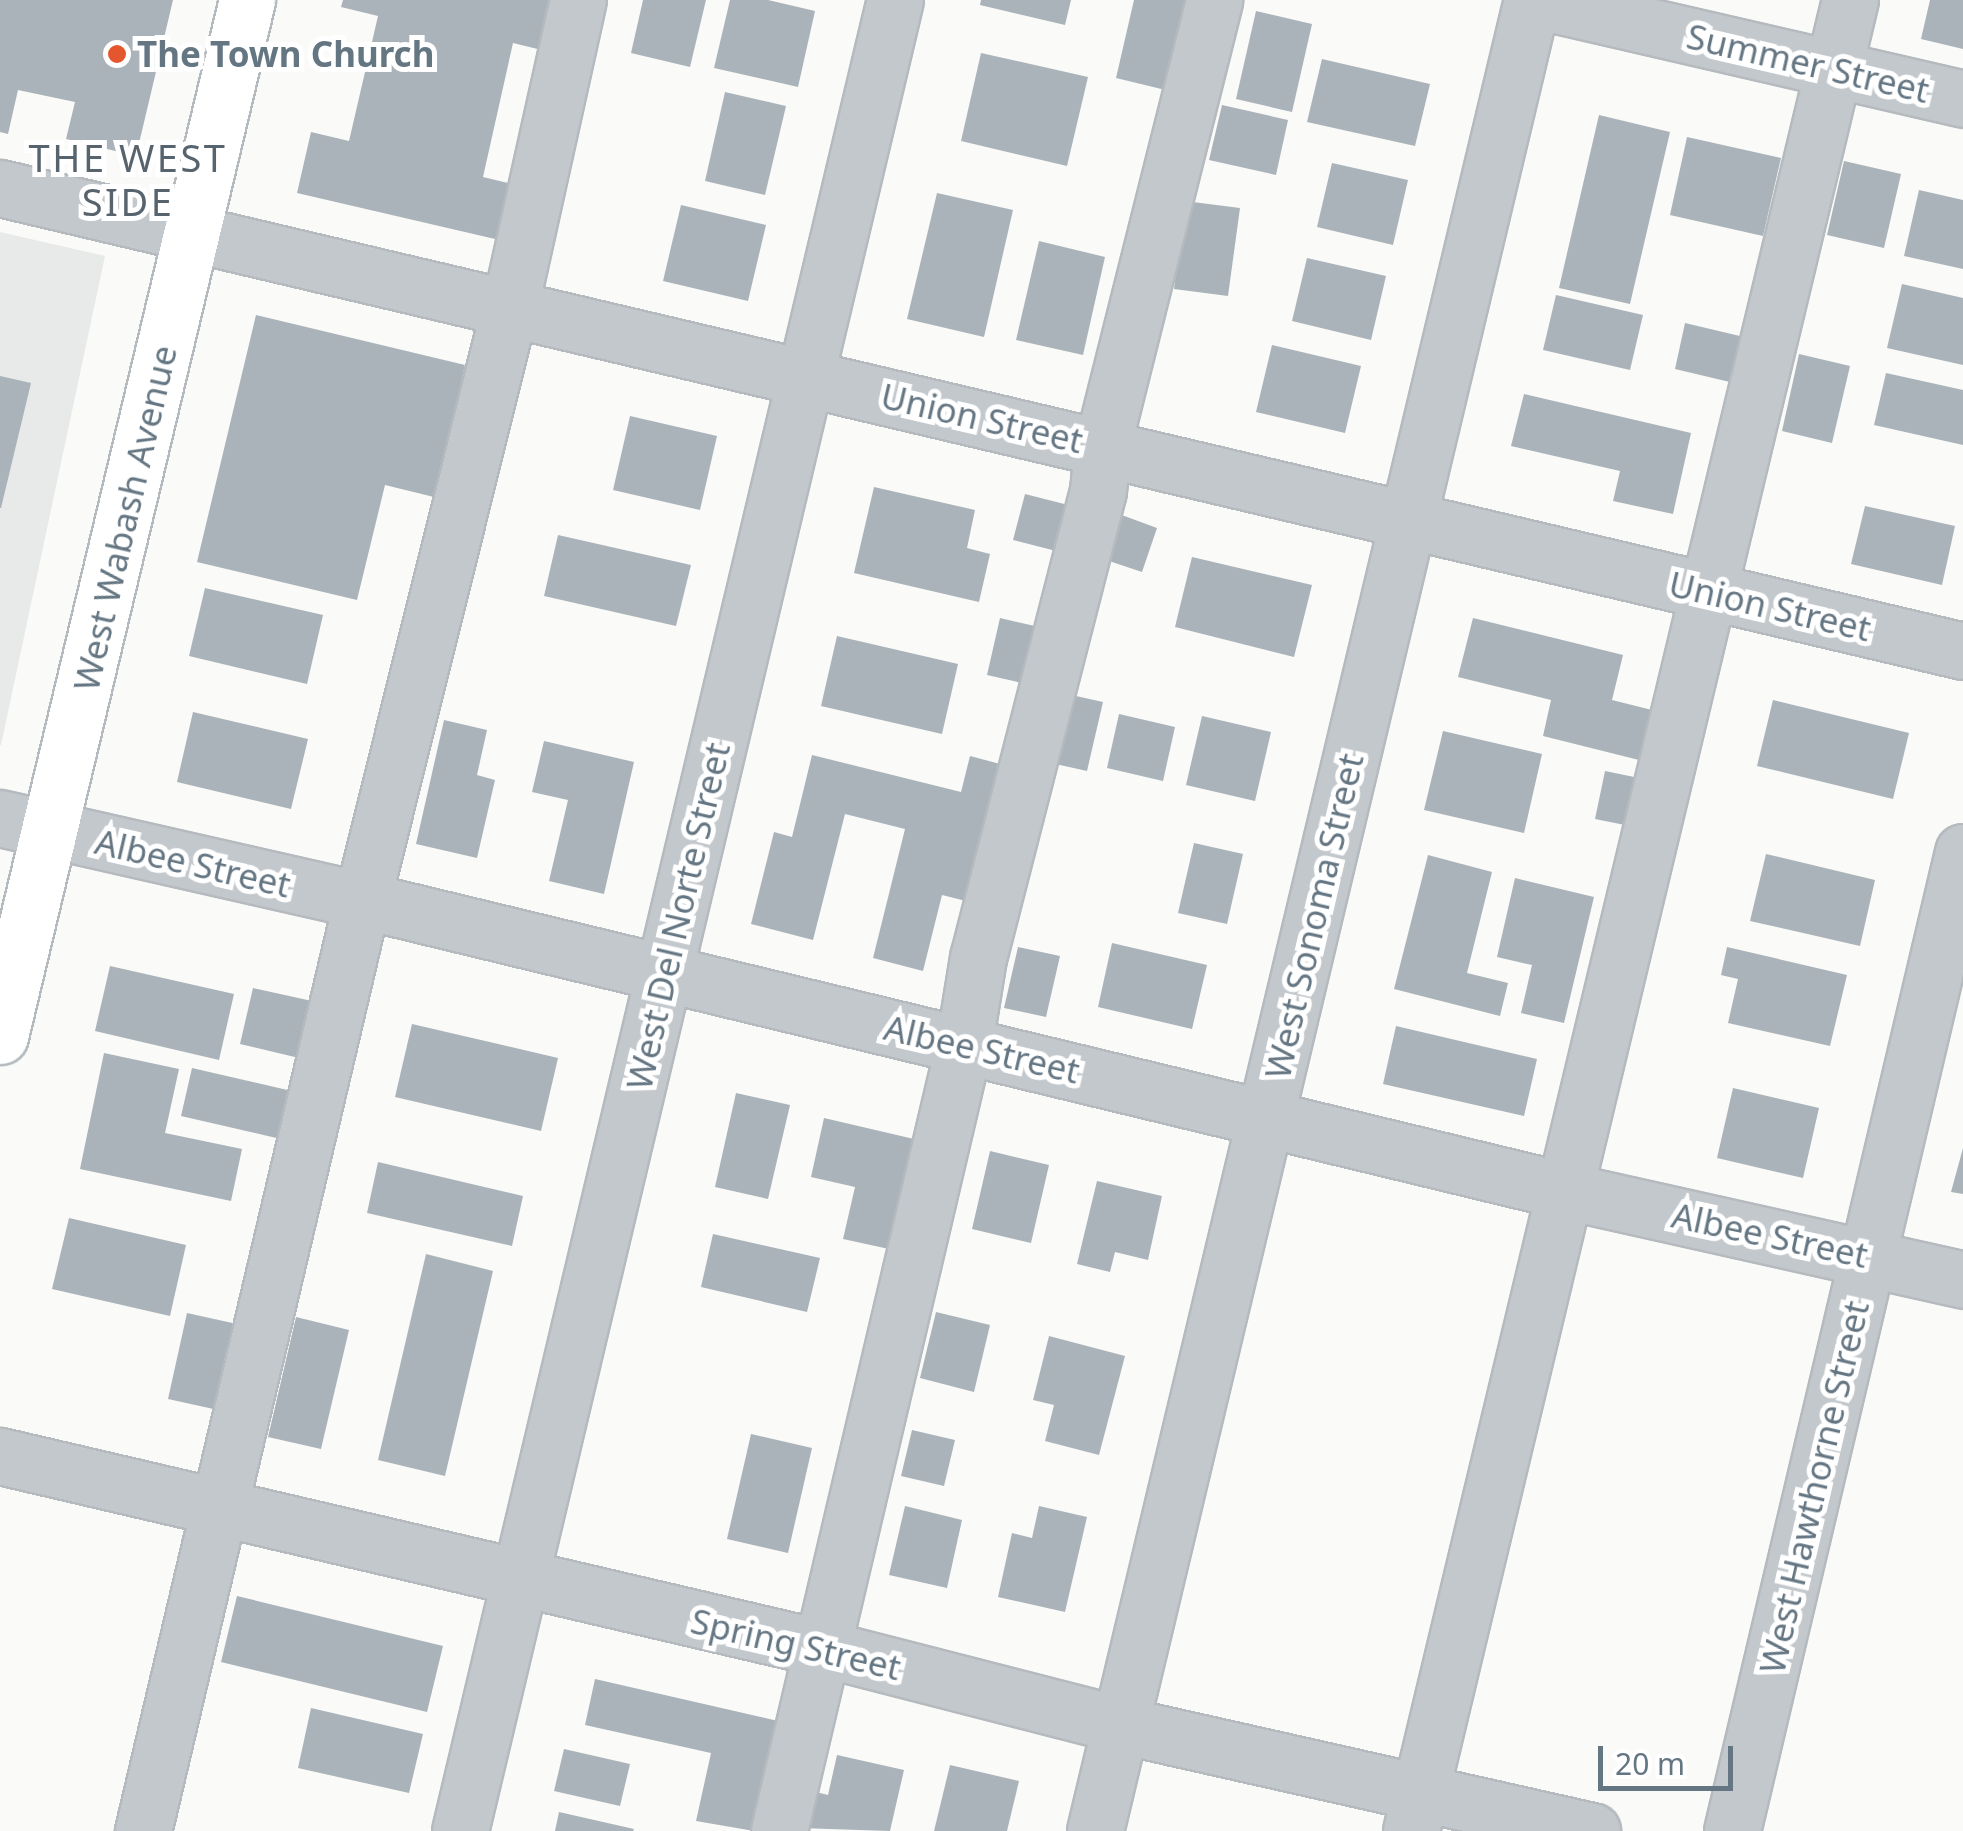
<!DOCTYPE html>
<html>
<head>
<meta charset="utf-8">
<style>
  body { margin:0 }
  #map { position:relative; width:1963px; height:1831px; overflow:hidden; background:#fafaf8; font-family:"Noto Sans",sans-serif }
  div>[style] { position:absolute }
  .built>* { inset:0; background:#e8e9e9 }
  .building>* { inset:0; background:#aab3b9 }
  .roads { filter:drop-shadow(2px 0 #b5babe) drop-shadow(-2px 0 #b5babe) drop-shadow(0 2px #b5babe) drop-shadow(0 -2px #b5babe) }
  .minor>* { height:55px; margin:-27.5px; padding:0 27.5px; transform-origin:27.5px; border-radius:27.5px; background:#c3c8cc }
  .major>* { height:55px; margin:-27.5px; padding:0 27.5px; transform-origin:27.5px; border-radius:27.5px; background:#fff }
  .dots>* { width:28px; height:28px; translate:-50% -50%; box-sizing:border-box; border:5px solid #fff; border-radius:50% }
  span { translate:-50% -50%; white-space:nowrap; text-align:center; line-height:1.15; -webkit-text-stroke:10px #fff; paint-order:stroke }
  .poi-label { font-size:35px; color:#657683; font-weight:700 }
  .left { translate:0 -50%; text-align:left }
  .street-label { font-size:35px; color:#657683 }
  .neighbourhood-label { font-size:38px; color:#57646e; letter-spacing:2.5px }
  .scale { position:absolute; left:1598px; top:1746px; width:135px; height:45px; box-sizing:border-box; border:5px solid #657683; border-top:0; padding-left:12px; font-size:30px; line-height:35px; white-space:nowrap; color:#657683; -webkit-text-stroke:8px #fff; paint-order:stroke }
</style>
</head>
<body>
<div id="map">
  <div class="built">
    <div style="clip-path:polygon(0 232px,105px 256px,1px 745px,0 745px)"></div>
  </div>
  <div class="building">
    <div style="clip-path:polygon(0 0,173px 0,136px 156px,66px 139px,75px 102px,18px 90px,8px 134px,0 132px)"></div>
    <div style="clip-path:polygon(343px 0,566px 0,554px 53px,513px 43px,483px 177px,521px 186px,508px 242px,297px 193px,311px 132px,349px 141px,378px 16px,341px 7px)"></div>
    <div style="clip-path:polygon(643px 0,706px 0,690px 67px,631px 53px)"></div>
    <div style="clip-path:polygon(730px 0,768px 0,815px 11px,798px 87px,714px 68px)"></div>
    <div style="clip-path:polygon(981px 0,1071px 0,1065px 25px,980px 5px)"></div>
    <div style="clip-path:polygon(1134px 0,1196px 0,1178px 93px,1116px 78px)"></div>
    <div style="clip-path:polygon(1930px 0,1963px 0,1963px 49px,1921px 39px)"></div>
    <div style="clip-path:polygon(1256px 11px,1312px 24px,1292px 112px,1236px 99px)"></div>
    <div style="clip-path:polygon(981px 53px,1088px 77px,1067px 166px,961px 141px)"></div>
    <div style="clip-path:polygon(1322px 59px,1430px 84px,1415px 146px,1307px 122px)"></div>
    <div style="clip-path:polygon(725px 92px,786px 106px,765px 195px,705px 181px)"></div>
    <div style="clip-path:polygon(1222px 105px,1288px 120px,1276px 175px,1209px 160px)"></div>
    <div style="clip-path:polygon(1599px 115px,1670px 132px,1630px 304px,1559px 288px)"></div>
    <div style="clip-path:polygon(1687px 137px,1781px 158px,1763px 236px,1670px 215px)"></div>
    <div style="clip-path:polygon(1844px 161px,1901px 174px,1884px 248px,1827px 235px)"></div>
    <div style="clip-path:polygon(1332px 163px,1408px 180px,1393px 245px,1317px 227px)"></div>
    <div style="clip-path:polygon(1919px 190px,1963px 200px,1963px 269px,1904px 256px)"></div>
    <div style="clip-path:polygon(937px 193px,1013px 210px,984px 337px,907px 319px)"></div>
    <div style="clip-path:polygon(1185px 201px,1240px 208px,1228px 296px,1174px 289px)"></div>
    <div style="clip-path:polygon(681px 205px,766px 225px,748px 301px,663px 281px)"></div>
    <div style="clip-path:polygon(1039px 241px,1105px 257px,1083px 355px,1016px 340px)"></div>
    <div style="clip-path:polygon(1307px 258px,1386px 276px,1371px 340px,1292px 321px)"></div>
    <div style="clip-path:polygon(1902px 284px,1963px 298px,1963px 365px,1887px 348px)"></div>
    <div style="clip-path:polygon(1556px 295px,1643px 315px,1630px 370px,1543px 350px)"></div>
    <div style="clip-path:polygon(256px 315px,465px 365px,434px 497px,385px 485px,357px 600px,197px 562px)"></div>
    <div style="clip-path:polygon(1685px 323px,1744px 337px,1734px 383px,1675px 369px)"></div>
    <div style="clip-path:polygon(1272px 345px,1361px 366px,1345px 433px,1256px 412px)"></div>
    <div style="clip-path:polygon(1799px 354px,1850px 366px,1832px 443px,1782px 431px)"></div>
    <div style="clip-path:polygon(1886px 373px,1963px 390px,1963px 445px,1874px 425px)"></div>
    <div style="clip-path:polygon(0 376px,31px 383px,1px 508px,0 508px)"></div>
    <div style="clip-path:polygon(1524px 394px,1691px 433px,1673px 514px,1613px 501px,1620px 471px,1511px 446px)"></div>
    <div style="clip-path:polygon(630px 416px,717px 436px,700px 510px,613px 490px)"></div>
    <div style="clip-path:polygon(874px 487px,975px 510px,967px 548px,990px 554px,979px 602px,854px 573px)"></div>
    <div style="clip-path:polygon(1025px 494px,1080px 508px,1068px 554px,1013px 540px)"></div>
    <div style="clip-path:polygon(1865px 506px,1955px 526px,1942px 585px,1851px 564px)"></div>
    <div style="clip-path:polygon(1119px 514px,1157px 528px,1142px 572px,1103px 559px)"></div>
    <div style="clip-path:polygon(558px 535px,691px 565px,676px 626px,544px 596px)"></div>
    <div style="clip-path:polygon(1192px 557px,1312px 585px,1294px 657px,1175px 627px)"></div>
    <div style="clip-path:polygon(205px 588px,323px 615px,307px 684px,189px 656px)"></div>
    <div style="clip-path:polygon(1000px 618px,1048px 629px,1035px 686px,987px 675px)"></div>
    <div style="clip-path:polygon(1473px 618px,1623px 655px,1612px 700px,1656px 711px,1643px 761px,1543px 736px,1551px 700px,1458px 677px)"></div>
    <div style="clip-path:polygon(837px 636px,958px 664px,942px 734px,821px 706px)"></div>
    <div style="clip-path:polygon(1067px 694px,1103px 702px,1087px 771px,1051px 763px)"></div>
    <div style="clip-path:polygon(1773px 700px,1909px 733px,1893px 799px,1757px 766px)"></div>
    <div style="clip-path:polygon(193px 712px,308px 739px,291px 809px,177px 782px)"></div>
    <div style="clip-path:polygon(1119px 714px,1175px 727px,1163px 781px,1107px 768px)"></div>
    <div style="clip-path:polygon(1202px 716px,1271px 732px,1255px 801px,1186px 785px)"></div>
    <div style="clip-path:polygon(444px 720px,487px 730px,477px 775px,495px 780px,477px 858px,416px 844px)"></div>
    <div style="clip-path:polygon(1443px 731px,1542px 754px,1524px 833px,1424px 810px)"></div>
    <div style="clip-path:polygon(544px 741px,634px 762px,604px 894px,549px 881px,568px 800px,532px 792px)"></div>
    <div style="clip-path:polygon(812px 755px,961px 792px,970px 756px,1004px 765px,970px 902px,942px 895px,923px 971px,873px 958px,905px 829px,845px 814px,813px 940px,751px 924px,774px 832px,792px 837px)"></div>
    <div style="clip-path:polygon(1605px 771px,1639px 778px,1630px 826px,1595px 819px)"></div>
    <div style="clip-path:polygon(1194px 843px,1243px 854px,1227px 924px,1178px 913px)"></div>
    <div style="clip-path:polygon(1766px 854px,1875px 880px,1860px 946px,1750px 921px)"></div>
    <div style="clip-path:polygon(1428px 855px,1492px 872px,1467px 973px,1508px 983px,1500px 1016px,1394px 989px)"></div>
    <div style="clip-path:polygon(1515px 878px,1594px 897px,1564px 1023px,1521px 1013px,1532px 965px,1497px 957px)"></div>
    <div style="clip-path:polygon(1112px 943px,1207px 965px,1192px 1029px,1098px 1007px)"></div>
    <div style="clip-path:polygon(1018px 947px,1060px 956px,1046px 1017px,1004px 1008px)"></div>
    <div style="clip-path:polygon(1727px 947px,1847px 975px,1830px 1046px,1728px 1023px,1738px 979px,1721px 975px)"></div>
    <div style="clip-path:polygon(110px 966px,234px 994px,219px 1060px,95px 1031px)"></div>
    <div style="clip-path:polygon(253px 988px,312px 1001px,299px 1058px,240px 1044px)"></div>
    <div style="clip-path:polygon(412px 1024px,558px 1058px,541px 1131px,395px 1097px)"></div>
    <div style="clip-path:polygon(1396px 1026px,1537px 1059px,1524px 1116px,1383px 1084px)"></div>
    <div style="clip-path:polygon(104px 1053px,179px 1069px,165px 1133px,242px 1149px,231px 1201px,80px 1169px)"></div>
    <div style="clip-path:polygon(192px 1068px,296px 1092px,285px 1140px,181px 1116px)"></div>
    <div style="clip-path:polygon(1733px 1088px,1819px 1108px,1803px 1178px,1717px 1158px)"></div>
    <div style="clip-path:polygon(736px 1093px,790px 1105px,768px 1199px,715px 1187px)"></div>
    <div style="clip-path:polygon(824px 1118px,914px 1139px,889px 1249px,843px 1239px,855px 1187px,811px 1177px)"></div>
    <div style="clip-path:polygon(1963px 1148px,1963px 1194px,1951px 1192px)"></div>
    <div style="clip-path:polygon(990px 1151px,1049px 1165px,1031px 1243px,972px 1229px)"></div>
    <div style="clip-path:polygon(378px 1162px,523px 1196px,512px 1246px,367px 1213px)"></div>
    <div style="clip-path:polygon(1097px 1181px,1162px 1196px,1148px 1260px,1115px 1252px,1110px 1272px,1077px 1264px)"></div>
    <div style="clip-path:polygon(69px 1218px,186px 1245px,170px 1316px,52px 1289px)"></div>
    <div style="clip-path:polygon(713px 1234px,820px 1258px,807px 1312px,701px 1287px)"></div>
    <div style="clip-path:polygon(426px 1254px,493px 1271px,445px 1476px,378px 1460px)"></div>
    <div style="clip-path:polygon(936px 1312px,990px 1325px,974px 1392px,920px 1378px)"></div>
    <div style="clip-path:polygon(187px 1313px,246px 1326px,227px 1412px,168px 1399px)"></div>
    <div style="clip-path:polygon(296px 1317px,349px 1330px,321px 1449px,268px 1437px)"></div>
    <div style="clip-path:polygon(1049px 1336px,1125px 1356px,1099px 1455px,1045px 1441px,1054px 1405px,1033px 1400px)"></div>
    <div style="clip-path:polygon(912px 1430px,955px 1440px,944px 1486px,901px 1476px)"></div>
    <div style="clip-path:polygon(751px 1434px,812px 1448px,788px 1553px,727px 1539px)"></div>
    <div style="clip-path:polygon(905px 1506px,962px 1520px,947px 1588px,889px 1575px)"></div>
    <div style="clip-path:polygon(1039px 1506px,1087px 1517px,1065px 1612px,998px 1597px,1012px 1533px,1032px 1538px)"></div>
    <div style="clip-path:polygon(237px 1596px,443px 1646px,427px 1712px,221px 1662px)"></div>
    <div style="clip-path:polygon(595px 1679px,778px 1721px,754px 1831px,696px 1821px,711px 1753px,585px 1725px)"></div>
    <div style="clip-path:polygon(311px 1708px,423px 1734px,409px 1793px,298px 1768px)"></div>
    <div style="clip-path:polygon(564px 1749px,630px 1764px,620px 1806px,554px 1791px)"></div>
    <div style="clip-path:polygon(837px 1755px,904px 1770px,890px 1831px,799px 1828px,808px 1790px,828px 1795px)"></div>
    <div style="clip-path:polygon(950px 1765px,1019px 1781px,1007px 1831px,934px 1831px)"></div>
    <div style="clip-path:polygon(559px 1812px,634px 1829px,633px 1831px,555px 1831px)"></div>
  </div>
  <div class="roads">
    <div class="minor">
      <div style="left:1535px;top:0;width:439px;rotate:13deg"></div>
      <div style="left:0;top:188px;width:2017px;rotate:13.27deg"></div>
      <div style="left:0;top:818px;width:371px;rotate:12.8deg"></div>
      <div style="left:362px;top:900px;width:1235px;rotate:13.59deg"></div>
      <div style="left:1562px;top:1190px;width:411px;rotate:12.6deg"></div>
      <div style="left:0;top:1456px;width:844px;rotate:13.15deg"></div>
      <div style="left:822px;top:1648px;width:309px;rotate:14.4deg"></div>
      <div style="left:1121px;top:1725px;width:483px;rotate:12.7deg"></div>
      <div style="left:143px;top:1831px;width:956px;rotate:-76.76deg"></div>
      <div style="left:362px;top:900px;width:612px;rotate:-76.01deg"></div>
      <div style="left:510px;top:306px;width:313px;rotate:-77.5deg"></div>
      <div style="left:460px;top:1831px;width:1882px;rotate:-76.64deg"></div>
      <div style="left:779px;top:1831px;width:808px;rotate:-76.77deg"></div>
      <div style="left:964px;top:1044px;width:87px;rotate:-80.8deg"></div>
      <div style="left:978px;top:958px;width:482px;rotate:-75.6deg"></div>
      <div style="left:1098px;top:491px;width:44px;rotate:-84.8deg"></div>
      <div style="left:1102px;top:447px;width:461px;rotate:-75.9deg"></div>
      <div style="left:1095px;top:1831px;width:1882px;rotate:-76.58deg"></div>
      <div style="left:1411px;top:1831px;width:1883px;rotate:-76.52deg"></div>
      <div style="left:1732px;top:1831px;width:1006px;rotate:-76.72deg"></div>
    </div>
    <div class="major">
      <div style="left:0;top:1036px;width:1065px;rotate:-76.59deg"></div>
    </div>
  </div>
  <div class="dots">
    <div style="left:117px;top:54px;background:#e4572e"></div>
  </div>
  <div class="poi-label">
    <span class="left" style="left:137px;top:54px">The Town Church</span>
  </div>
  <div class="street-label">
    <span style="left:1808px;top:63px;rotate:13deg">Summer Street</span>
    <span style="left:982px;top:418px;rotate:13deg">Union Street</span>
    <span style="left:125px;top:518px;rotate:-77deg">West Wabash Avenue</span>
    <span style="left:1770px;top:606px;rotate:13deg">Union Street</span>
    <span style="left:193px;top:863px;rotate:13deg">Albee Street</span>
    <span style="left:678px;top:916px;rotate:-77deg">West Del Norte Street</span>
    <span style="left:1314px;top:916px;rotate:-77deg">West Sonoma Street</span>
    <span style="left:982px;top:1049px;rotate:13deg">Albee Street</span>
    <span style="left:1770px;top:1235px;rotate:12deg">Albee Street</span>
    <span style="left:1814px;top:1487px;rotate:-77deg">West Hawthorne Street</span>
    <span style="left:796px;top:1644px;rotate:13deg">Spring Street</span>
  </div>
  <div class="neighbourhood-label">
    <span style="left:128px;top:180px">THE WEST<br>SIDE</span>
  </div>
  <div class="scale">20 m</div>
</div>
</body>
</html>
